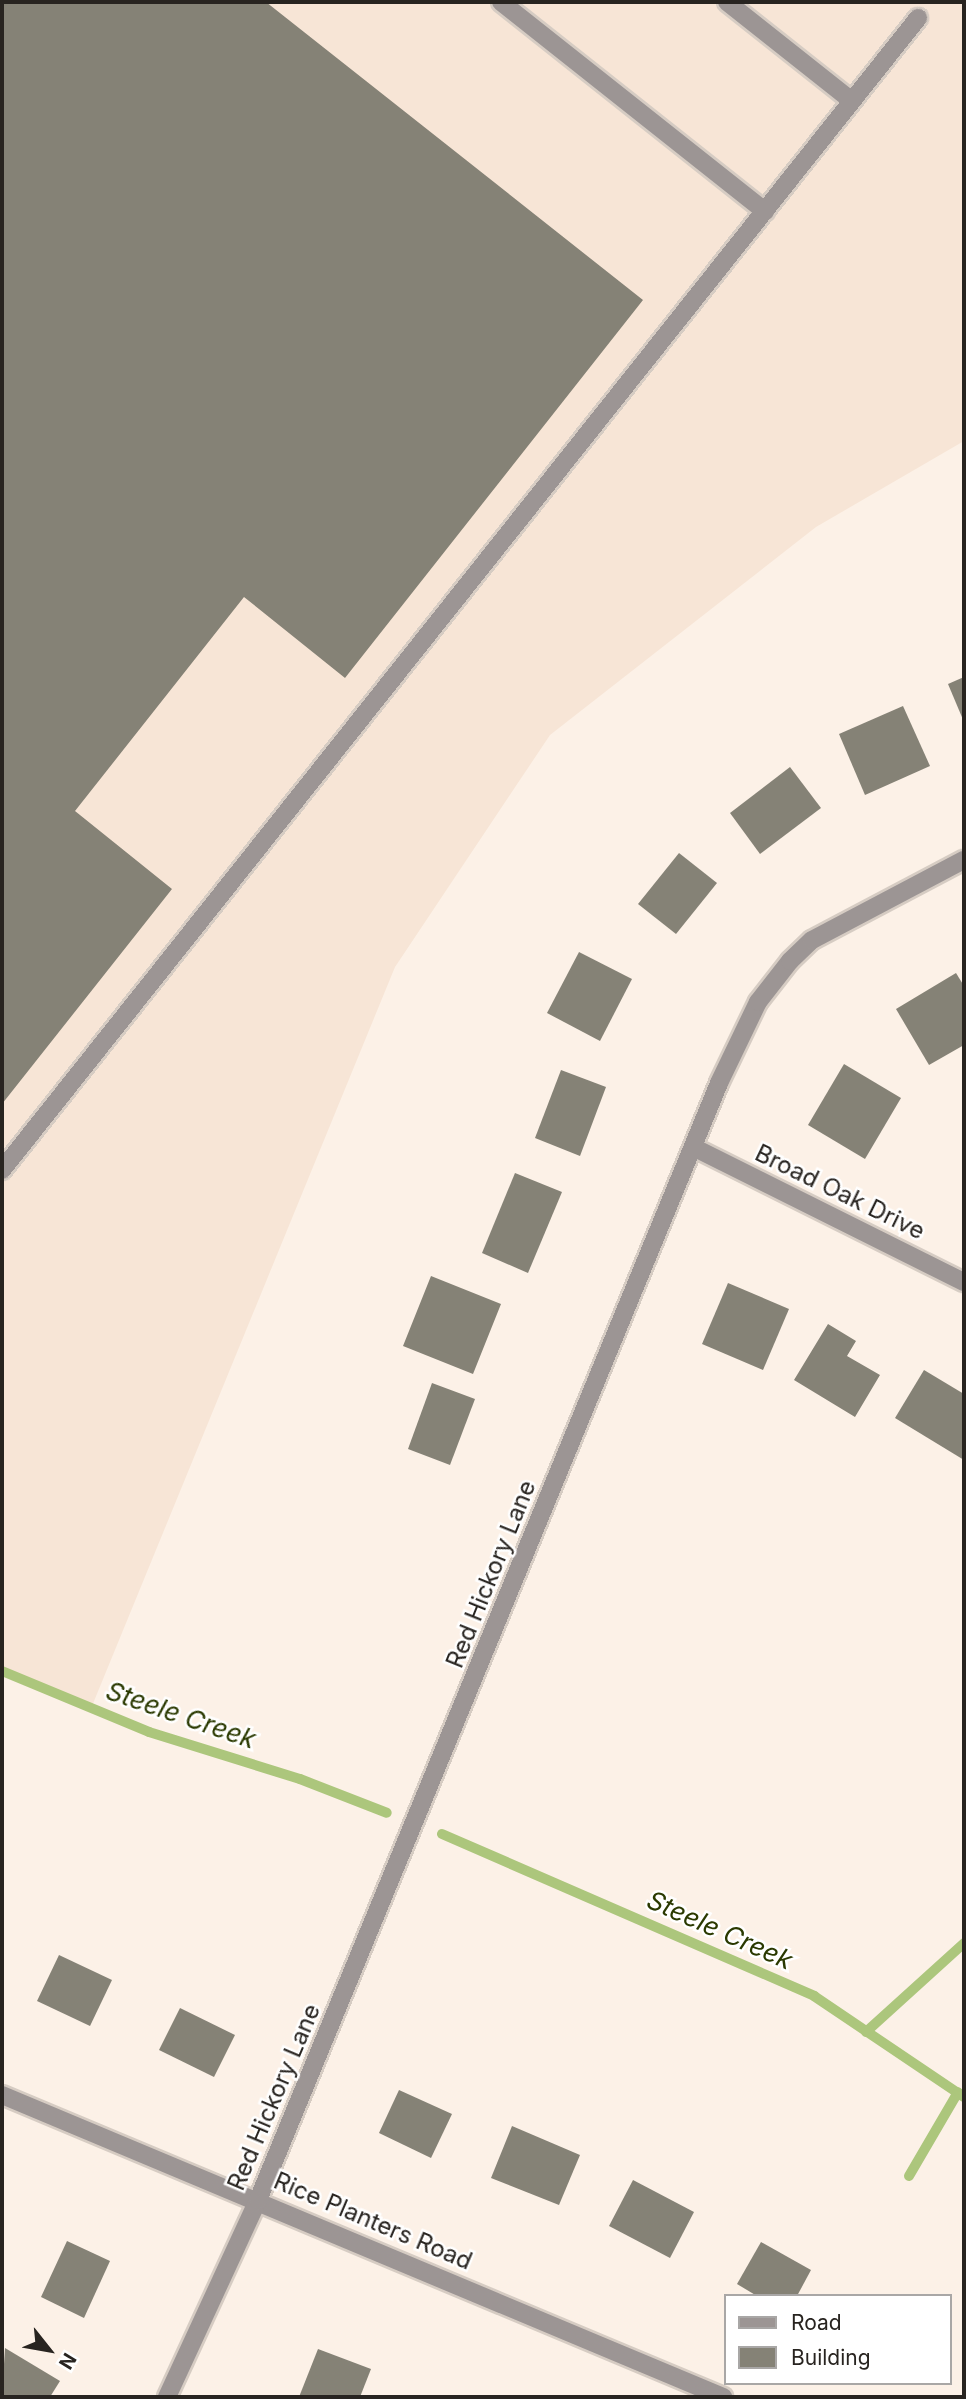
<!DOCTYPE html>
<html>
<head>
<meta charset="utf-8">
<style>
  body { margin:0 }
  #map { position:relative; width:966px; height:2399px; overflow:hidden; background:#fcf1e7; font-family:Inter,sans-serif }
  div>[style] { position:absolute }
  .built>* { inset:0; background:#f7e5d6 }
  .stream>* { height:10px; margin:-5px; padding:0 5px; transform-origin:5px; border-radius:5px; background:#acc67c }
  .building>* { inset:0; background:#858276 }
  .roads { filter:drop-shadow(2px 0 #d6ccc3) drop-shadow(-2px 0 #d6ccc3) drop-shadow(0 2px #d6ccc3) drop-shadow(0 -2px #d6ccc3) }
  .minor>* { height:18px; margin:-9px; padding:0 9px; transform-origin:9px; border-radius:9px; background:#9c9594 }
  span { translate:-50% -50%; white-space:nowrap; text-align:center; line-height:1.15; -webkit-text-stroke:5px #fff; paint-order:stroke }
  .street-label { font-size:24px; color:#282420 }
  .water-label { font-size:26px; color:#2a3900; font-style:italic }
  .frame { position:absolute; inset:0; border:4px solid #282420; pointer-events:none }
  .legend { position:absolute; left:724px; top:2294px; width:228px; height:91px; box-sizing:border-box; background:#fff; border:2px solid #a9a7a6; margin:0; padding:9px 12px; list-style:none; font-size:21px; color:#282420 }
  .legend li { display:flex; align-items:center; gap:14px; height:35px }
  .legend b { width:35px; border:2px solid #a9a7a6 }
  .north { position:absolute; left:14px; top:2315px; width:70px; height:70px; -webkit-text-stroke:5px #fff; paint-order:stroke; rotate:121deg; font-size:19px; font-weight:700; line-height:28px; text-align:center; color:#282420 }
  .north::after { content:''; display:block; margin:auto; width:24px; height:32px; background:#282420; clip-path:polygon(50% 0,100% 100%,50% 72%,0 100%) }
</style>
</head>
<body>
<div id="map">
  <div class="built">
    <div style="clip-path:polygon(2px 2px,964px 2px,964px 441px,816px 527px,550px 735px,395px 967px,92px 1706px,2px 1671px)"></div>
  </div>
  <div class="stream">
    <div style="left:2px;top:1671px;width:159px;rotate:22.5deg"></div>
    <div style="left:149px;top:1732px;width:158px;rotate:17.3deg"></div>
    <div style="left:300px;top:1779px;width:93px;rotate:21.3deg"></div>
    <div style="left:442px;top:1834px;width:406px;rotate:23.5deg"></div>
    <div style="left:814px;top:1996px;width:181px;rotate:34deg"></div>
    <div style="left:866px;top:2032px;width:132px;rotate:-42.2deg"></div>
    <div style="left:909px;top:2176px;width:97px;rotate:-59.7deg"></div>
  </div>
  <div class="building">
    <div style="clip-path:polygon(2px 2px,266px 2px,643px 300px,345px 678px,244px 597px,75px 811px,172px 889px,2px 1104px)"></div>
    <div style="clip-path:polygon(964px 677px,964px 722px,948px 684px)"></div>
    <div style="clip-path:polygon(903px 706px,930px 766px,865px 795px,839px 734px)"></div>
    <div style="clip-path:polygon(790px 767px,821px 808px,760px 854px,730px 813px)"></div>
    <div style="clip-path:polygon(679px 853px,717px 883px,676px 934px,638px 904px)"></div>
    <div style="clip-path:polygon(579px 952px,632px 979px,600px 1041px,547px 1013px)"></div>
    <div style="clip-path:polygon(956px 973px,964px 986px,964px 1045px,929px 1065px,896px 1009px)"></div>
    <div style="clip-path:polygon(844px 1064px,901px 1098px,865px 1159px,808px 1125px)"></div>
    <div style="clip-path:polygon(561px 1070px,606px 1087px,580px 1156px,535px 1138px)"></div>
    <div style="clip-path:polygon(515px 1173px,562px 1192px,528px 1273px,482px 1253px)"></div>
    <div style="clip-path:polygon(431px 1276px,501px 1304px,473px 1374px,403px 1346px)"></div>
    <div style="clip-path:polygon(728px 1283px,789px 1309px,763px 1370px,702px 1344px)"></div>
    <div style="clip-path:polygon(828px 1324px,856px 1341px,847px 1356px,880px 1375px,855px 1417px,794px 1380px)"></div>
    <div style="clip-path:polygon(924px 1370px,964px 1394px,964px 1460px,895px 1418px)"></div>
    <div style="clip-path:polygon(432px 1383px,475px 1399px,450px 1465px,408px 1449px)"></div>
    <div style="clip-path:polygon(59px 1955px,112px 1980px,90px 2026px,37px 2001px)"></div>
    <div style="clip-path:polygon(180px 2008px,235px 2035px,214px 2077px,159px 2050px)"></div>
    <div style="clip-path:polygon(399px 2090px,452px 2114px,431px 2158px,379px 2133px)"></div>
    <div style="clip-path:polygon(512px 2126px,580px 2155px,559px 2205px,491px 2178px)"></div>
    <div style="clip-path:polygon(633px 2180px,694px 2212px,670px 2258px,609px 2226px)"></div>
    <div style="clip-path:polygon(67px 2241px,110px 2261px,84px 2318px,41px 2297px)"></div>
    <div style="clip-path:polygon(761px 2242px,811px 2270px,797px 2296px,757px 2296px,737px 2284px)"></div>
    <div style="clip-path:polygon(5px 2348px,60px 2381px,50px 2397px,2px 2397px)"></div>
    <div style="clip-path:polygon(318px 2349px,371px 2369px,360px 2397px,299px 2397px)"></div>
  </div>
  <div class="roads">
    <div class="minor">
      <div style="left:501px;top:2px;width:337px;rotate:38.4deg"></div>
      <div style="left:727px;top:2px;width:159px;rotate:38.4deg"></div>
      <div style="left:693px;top:1147px;width:303px;rotate:26.5deg"></div>
      <div style="left:2px;top:1170px;width:1472px;rotate:-51.51deg"></div>
      <div style="left:2px;top:2095px;width:782px;rotate:22.73deg"></div>
      <div style="left:167px;top:2397px;width:217px;rotate:-65.2deg"></div>
      <div style="left:258px;top:2200px;width:1208px;rotate:-67.57deg"></div>
      <div style="left:719px;top:1083px;width:90px;rotate:-64.3deg"></div>
      <div style="left:758px;top:1002px;width:52px;rotate:-52deg"></div>
      <div style="left:790px;top:961px;width:30px;rotate:-44deg"></div>
      <div style="left:812px;top:940px;width:172px;rotate:-27.8deg"></div>
    </div>
  </div>
  <div class="street-label">
    <span style="left:840px;top:1192px;rotate:26deg">Broad Oak Drive</span>
    <span style="left:491px;top:1574px;rotate:-68deg">Red Hickory Lane</span>
    <span style="left:274px;top:2097px;rotate:-67deg">Red Hickory Lane</span>
    <span style="left:373px;top:2221px;rotate:23deg">Rice Planters Road</span>
  </div>
  <div class="water-label">
    <span style="left:181px;top:1715px;rotate:19deg">Steele Creek</span>
    <span style="left:720px;top:1930px;rotate:24deg">Steele Creek</span>
  </div>
  <div class="frame"></div>
  <ul class="legend">
  <li><b style="height:9px;background:#9c9594"></b>Road</li>
  <li><b style="height:19px;background:#858276"></b>Building</li>
  </ul>
  <div class="north">N</div>
</div>
</body>
</html>
